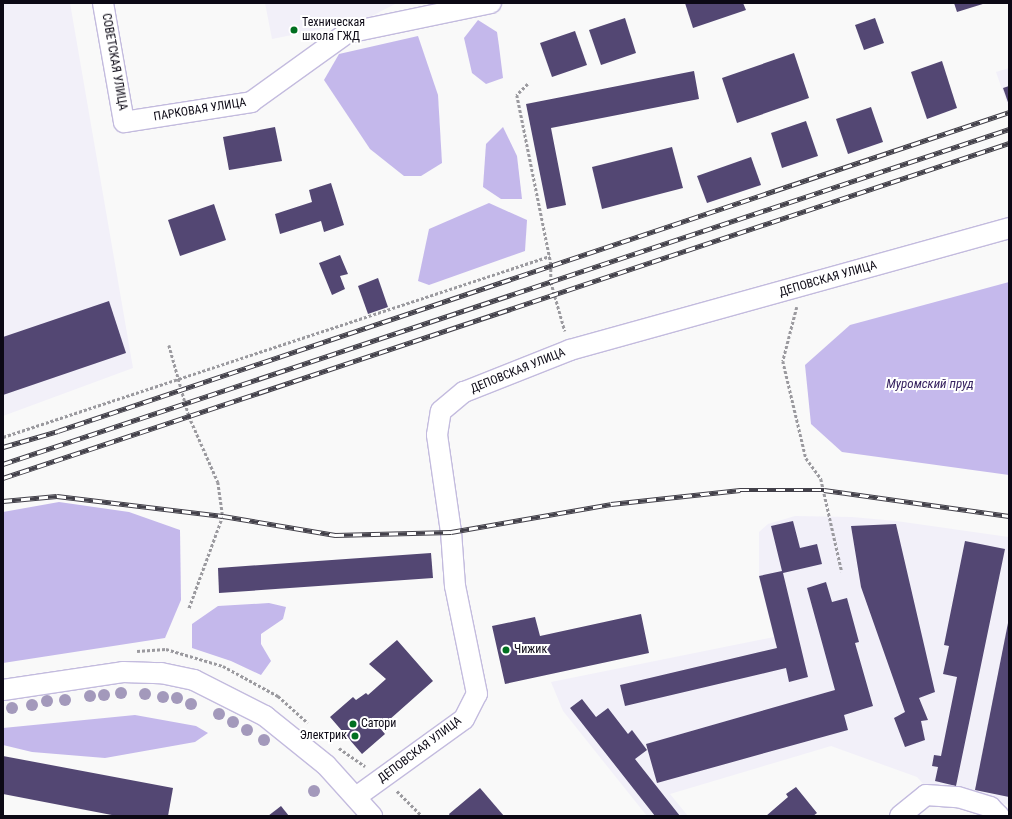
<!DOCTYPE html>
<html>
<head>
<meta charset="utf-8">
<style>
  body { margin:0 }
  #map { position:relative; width:1012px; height:819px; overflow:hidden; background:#f9f9f9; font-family:"Roboto Condensed",sans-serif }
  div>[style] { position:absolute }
  .built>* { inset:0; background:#f2f0f9 }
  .forest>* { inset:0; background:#c4b8eb }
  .water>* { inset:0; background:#c5b9ec }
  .building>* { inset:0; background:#534773 }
  .path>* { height:2.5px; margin-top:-1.25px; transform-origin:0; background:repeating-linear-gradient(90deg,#9b9a9f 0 3px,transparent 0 5px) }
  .roads { filter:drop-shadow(1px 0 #c3bbde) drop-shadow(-1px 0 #c3bbde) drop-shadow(0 1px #c3bbde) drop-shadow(0 -1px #c3bbde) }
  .minor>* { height:20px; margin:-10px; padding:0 10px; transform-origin:10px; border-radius:10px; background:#fff }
  .rail>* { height:4.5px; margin-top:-2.25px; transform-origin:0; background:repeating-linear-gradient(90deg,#fff 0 9px,#43414a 0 18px); box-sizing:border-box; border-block:1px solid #43414a }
  .trees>* { width:12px; height:12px; margin:-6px; border-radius:50%; background:#a399bb }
  .dots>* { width:11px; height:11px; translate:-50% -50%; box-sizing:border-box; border:2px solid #fff; border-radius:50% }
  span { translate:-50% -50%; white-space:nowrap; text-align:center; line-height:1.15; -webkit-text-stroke:4px #fff; paint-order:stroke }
  .poi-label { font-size:12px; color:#0c0915 }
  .left { translate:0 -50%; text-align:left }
  .right { translate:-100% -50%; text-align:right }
  .street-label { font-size:12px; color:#0c0915 }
  .water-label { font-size:13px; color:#392561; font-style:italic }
  .frame { position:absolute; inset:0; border:4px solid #0c0915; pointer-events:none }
</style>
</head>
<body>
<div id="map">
  <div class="built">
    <div style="clip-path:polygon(3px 3px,70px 3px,133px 368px,3px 416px)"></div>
    <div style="clip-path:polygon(265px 3px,397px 3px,362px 21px,272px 39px)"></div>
    <div style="clip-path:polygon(1009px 68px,1009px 109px,996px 72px)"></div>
    <div style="clip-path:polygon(795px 516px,852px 517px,896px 521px,1009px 537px,1009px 805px,926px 787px,917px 777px,831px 746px,670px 794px,688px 816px,647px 816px,563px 711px,551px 682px,774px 637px,759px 576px,759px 532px,768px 524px)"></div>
  </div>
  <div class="forest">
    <div style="clip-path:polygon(478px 20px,497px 32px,499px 46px,503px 78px,486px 84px,472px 73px,464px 38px)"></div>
    <div style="clip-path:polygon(418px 36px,438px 95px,442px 163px,421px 176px,404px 176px,370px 149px,324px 80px,339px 54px)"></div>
    <div style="clip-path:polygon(503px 127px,517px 156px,522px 199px,501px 199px,483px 187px,486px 144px)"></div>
    <div style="clip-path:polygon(489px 203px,527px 220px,525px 251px,429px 285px,418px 281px,429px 229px)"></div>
    <div style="clip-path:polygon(59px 502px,129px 512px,180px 530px,181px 600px,165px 638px,3px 663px,3px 512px)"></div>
    <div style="clip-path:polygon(269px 603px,286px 607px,283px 619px,261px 634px,261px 644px,271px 661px,261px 675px,231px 661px,192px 648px,192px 624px,218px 606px)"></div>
    <div style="clip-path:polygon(135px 715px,196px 726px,208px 733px,195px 742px,105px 758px,32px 752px,3px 745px,3px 728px)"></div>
  </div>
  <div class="water">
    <div style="clip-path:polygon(1009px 282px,1009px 475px,842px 452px,811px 424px,805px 365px,850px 325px)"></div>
  </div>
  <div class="building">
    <div style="clip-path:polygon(685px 3px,743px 3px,746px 10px,693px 28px)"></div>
    <div style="clip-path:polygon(954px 3px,986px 3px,957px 12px)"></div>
    <div style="clip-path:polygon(625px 18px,636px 53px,601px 65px,589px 30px)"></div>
    <div style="clip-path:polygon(875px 18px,884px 43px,864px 50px,855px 25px)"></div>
    <div style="clip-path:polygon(575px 31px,587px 65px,552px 77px,540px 43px)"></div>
    <div style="clip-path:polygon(794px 53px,809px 98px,737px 123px,722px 78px)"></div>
    <div style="clip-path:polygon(942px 61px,957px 108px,927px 119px,911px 72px)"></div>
    <div style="clip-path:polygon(694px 71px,699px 99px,551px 128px,566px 205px,547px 209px,526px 104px)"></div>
    <div style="clip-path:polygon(1009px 86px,1009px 105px,1003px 88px)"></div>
    <div style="clip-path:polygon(871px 107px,883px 142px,848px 154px,836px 119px)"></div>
    <div style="clip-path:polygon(806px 121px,818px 156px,782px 168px,771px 133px)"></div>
    <div style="clip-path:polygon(275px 127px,282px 161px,229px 170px,223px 137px)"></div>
    <div style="clip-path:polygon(672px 147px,683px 188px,602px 209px,592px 167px)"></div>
    <div style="clip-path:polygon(751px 157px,761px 185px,707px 203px,697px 176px)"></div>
    <div style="clip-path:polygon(331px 183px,344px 225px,324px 232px,321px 221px,280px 234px,275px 214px,312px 202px,309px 190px)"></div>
    <div style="clip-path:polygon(214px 204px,226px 240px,180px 256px,168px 220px)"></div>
    <div style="clip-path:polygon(340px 255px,348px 274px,340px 276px,345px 289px,332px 295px,319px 263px)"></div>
    <div style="clip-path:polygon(378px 278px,388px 307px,368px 314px,358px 286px)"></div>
    <div style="clip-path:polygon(109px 301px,126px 353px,3px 395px,3px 337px)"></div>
    <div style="clip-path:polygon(793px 521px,800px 548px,817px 544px,822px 564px,783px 573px,808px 677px,789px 682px,786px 668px,625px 706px,620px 685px,777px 648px,759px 576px,782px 571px,771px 526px)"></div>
    <div style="clip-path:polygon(896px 524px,935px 692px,919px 698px,928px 720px,921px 721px,925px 740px,905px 747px,894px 718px,905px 712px,861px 587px,851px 526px)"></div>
    <div style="clip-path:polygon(965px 541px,1005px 549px,956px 786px,935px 781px,938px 767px,932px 766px,934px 755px,941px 756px,957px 677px,943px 674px,949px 646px,944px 645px)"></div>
    <div style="clip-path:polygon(431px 553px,433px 578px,219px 593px,218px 568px)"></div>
    <div style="clip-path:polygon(826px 582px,832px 602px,847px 598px,859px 642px,855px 643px,873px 706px,844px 715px,848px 730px,657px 783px,646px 744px,835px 690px,807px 588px)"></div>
    <div style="clip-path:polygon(641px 614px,649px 653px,505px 684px,492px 626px,535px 617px,540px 636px)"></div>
    <div style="clip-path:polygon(1008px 623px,1009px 623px,1009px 797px,975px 790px)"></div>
    <div style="clip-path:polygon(397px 640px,433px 681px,380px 728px,385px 734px,362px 754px,330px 717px,353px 697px,356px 700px,366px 693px,368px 695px,386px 679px,369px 664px)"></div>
    <div style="clip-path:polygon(582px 699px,596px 717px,608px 708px,628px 734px,632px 730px,647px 750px,635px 759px,680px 816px,655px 816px,570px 708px)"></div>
    <div style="clip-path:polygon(3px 756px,173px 788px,168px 816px,117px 816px,3px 794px)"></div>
    <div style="clip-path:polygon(796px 787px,817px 813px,813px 816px,766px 816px,788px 797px,786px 794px)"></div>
    <div style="clip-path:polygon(480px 788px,504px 816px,450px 816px,449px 814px)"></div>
    <div style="clip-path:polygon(281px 806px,289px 816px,268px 816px)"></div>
  </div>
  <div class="path">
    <div style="left:528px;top:84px;width:16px;rotate:135deg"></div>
    <div style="left:517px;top:95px;width:172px;rotate:78.6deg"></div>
    <div style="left:551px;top:264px;width:18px;rotate:90deg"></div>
    <div style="left:551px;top:282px;width:51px;rotate:74.1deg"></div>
    <div style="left:797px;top:307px;width:56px;rotate:104.5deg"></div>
    <div style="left:783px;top:361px;width:100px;rotate:76.7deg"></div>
    <div style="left:806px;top:458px;width:26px;rotate:54deg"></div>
    <div style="left:821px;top:479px;width:95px;rotate:77.3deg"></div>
    <div style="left:169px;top:345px;width:74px;rotate:74.3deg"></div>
    <div style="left:189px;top:416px;width:72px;rotate:66.3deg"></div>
    <div style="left:218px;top:482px;width:34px;rotate:82deg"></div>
    <div style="left:223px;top:516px;width:99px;rotate:110.1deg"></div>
    <div style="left:3px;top:437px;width:576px;rotate:-18.31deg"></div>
    <div style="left:137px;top:651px;width:29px;rotate:-4deg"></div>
    <div style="left:166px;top:649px;width:59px;rotate:16.6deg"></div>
    <div style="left:223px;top:666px;width:63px;rotate:28.6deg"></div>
    <div style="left:278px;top:696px;width:40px;rotate:42deg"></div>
    <div style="left:339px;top:748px;width:32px;rotate:35deg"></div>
    <div style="left:397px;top:791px;width:35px;rotate:45deg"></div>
  </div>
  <div class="roads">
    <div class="minor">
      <div style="left:103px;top:3px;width:121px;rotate:80deg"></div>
      <div style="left:124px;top:122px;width:129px;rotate:-8.9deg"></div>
      <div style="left:251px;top:102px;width:118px;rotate:-35.7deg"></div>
      <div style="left:347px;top:33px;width:147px;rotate:-11.8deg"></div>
      <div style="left:3px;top:690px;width:121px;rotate:-8.5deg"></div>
      <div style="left:123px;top:672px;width:38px;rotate:2deg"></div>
      <div style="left:161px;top:673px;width:34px;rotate:12deg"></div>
      <div style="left:194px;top:680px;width:80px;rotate:26.9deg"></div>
      <div style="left:265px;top:716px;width:78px;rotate:38.8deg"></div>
      <div style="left:326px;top:765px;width:69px;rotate:48deg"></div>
      <div style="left:356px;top:797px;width:133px;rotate:-35.8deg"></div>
      <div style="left:464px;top:719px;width:28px;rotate:-63deg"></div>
      <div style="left:477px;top:694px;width:110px;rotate:-101.5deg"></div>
      <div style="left:455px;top:586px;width:54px;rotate:-94.2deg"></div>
      <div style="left:451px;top:532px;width:98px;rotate:-98.2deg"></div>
      <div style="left:437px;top:435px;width:24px;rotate:-81deg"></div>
      <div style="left:441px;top:411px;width:30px;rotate:-40deg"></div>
      <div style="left:464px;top:392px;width:114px;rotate:-21.6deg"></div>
      <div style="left:570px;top:350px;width:456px;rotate:-15.5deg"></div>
      <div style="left:900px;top:816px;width:33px;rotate:-39deg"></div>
      <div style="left:926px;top:795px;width:32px;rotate:4deg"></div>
      <div style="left:958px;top:797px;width:34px;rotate:17deg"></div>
      <div style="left:990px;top:807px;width:13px;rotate:45deg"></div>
    </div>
  </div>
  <div class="rail">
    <div style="left:3px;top:447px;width:57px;rotate:-16.2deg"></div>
    <div style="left:58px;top:431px;width:1003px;rotate:-18.54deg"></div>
    <div style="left:3px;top:464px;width:1060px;rotate:-18.42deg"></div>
    <div style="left:3px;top:478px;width:1060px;rotate:-18.42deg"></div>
    <div style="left:3px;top:501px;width:54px;rotate:-5.3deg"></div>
    <div style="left:57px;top:496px;width:167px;rotate:6.9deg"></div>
    <div style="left:223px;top:516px;width:114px;rotate:9.6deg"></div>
    <div style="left:335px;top:535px;width:116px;rotate:-1.5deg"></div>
    <div style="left:451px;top:532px;width:162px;rotate:-9.9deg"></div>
    <div style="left:611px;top:504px;width:130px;rotate:-6.2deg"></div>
    <div style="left:740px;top:490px;width:84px"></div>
    <div style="left:824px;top:490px;width:187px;rotate:8deg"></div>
  </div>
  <div class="trees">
    <div style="left:121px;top:693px"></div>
    <div style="left:145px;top:694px"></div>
    <div style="left:104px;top:695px"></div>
    <div style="left:90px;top:696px"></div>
    <div style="left:163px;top:697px"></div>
    <div style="left:177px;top:698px"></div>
    <div style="left:65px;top:700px"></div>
    <div style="left:47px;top:701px"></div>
    <div style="left:191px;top:704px"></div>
    <div style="left:32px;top:705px"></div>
    <div style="left:12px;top:708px"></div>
    <div style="left:219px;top:714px"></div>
    <div style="left:233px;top:722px"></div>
    <div style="left:247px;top:730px"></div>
    <div style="left:264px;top:740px"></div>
    <div style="left:314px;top:791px"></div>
  </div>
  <div class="dots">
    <div style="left:294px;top:30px;background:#016f20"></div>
    <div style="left:506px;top:650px;background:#016f20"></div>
    <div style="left:353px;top:724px;background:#016f20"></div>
    <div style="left:355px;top:736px;background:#016f20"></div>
  </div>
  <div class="poi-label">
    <span class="left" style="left:302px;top:30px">Техническая<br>школа ГЖД</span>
    <span class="left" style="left:514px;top:650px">Чижик</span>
    <span class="left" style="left:361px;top:724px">Сатори</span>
    <span class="right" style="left:347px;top:736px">Электрик</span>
  </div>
  <div class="street-label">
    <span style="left:114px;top:62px;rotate:80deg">СОВЕТСКАЯ УЛИЦА</span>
    <span style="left:200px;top:110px;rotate:-9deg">ПАРКОВАЯ УЛИЦА</span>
    <span style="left:828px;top:279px;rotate:-16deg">ДЕПОВСКАЯ УЛИЦА</span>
    <span style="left:518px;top:371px;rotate:-22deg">ДЕПОВСКАЯ УЛИЦА</span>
    <span style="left:420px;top:750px;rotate:-37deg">ДЕПОВСКАЯ УЛИЦА</span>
  </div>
  <div class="water-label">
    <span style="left:930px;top:384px">Муромский пруд</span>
  </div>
  <div class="frame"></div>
</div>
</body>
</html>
